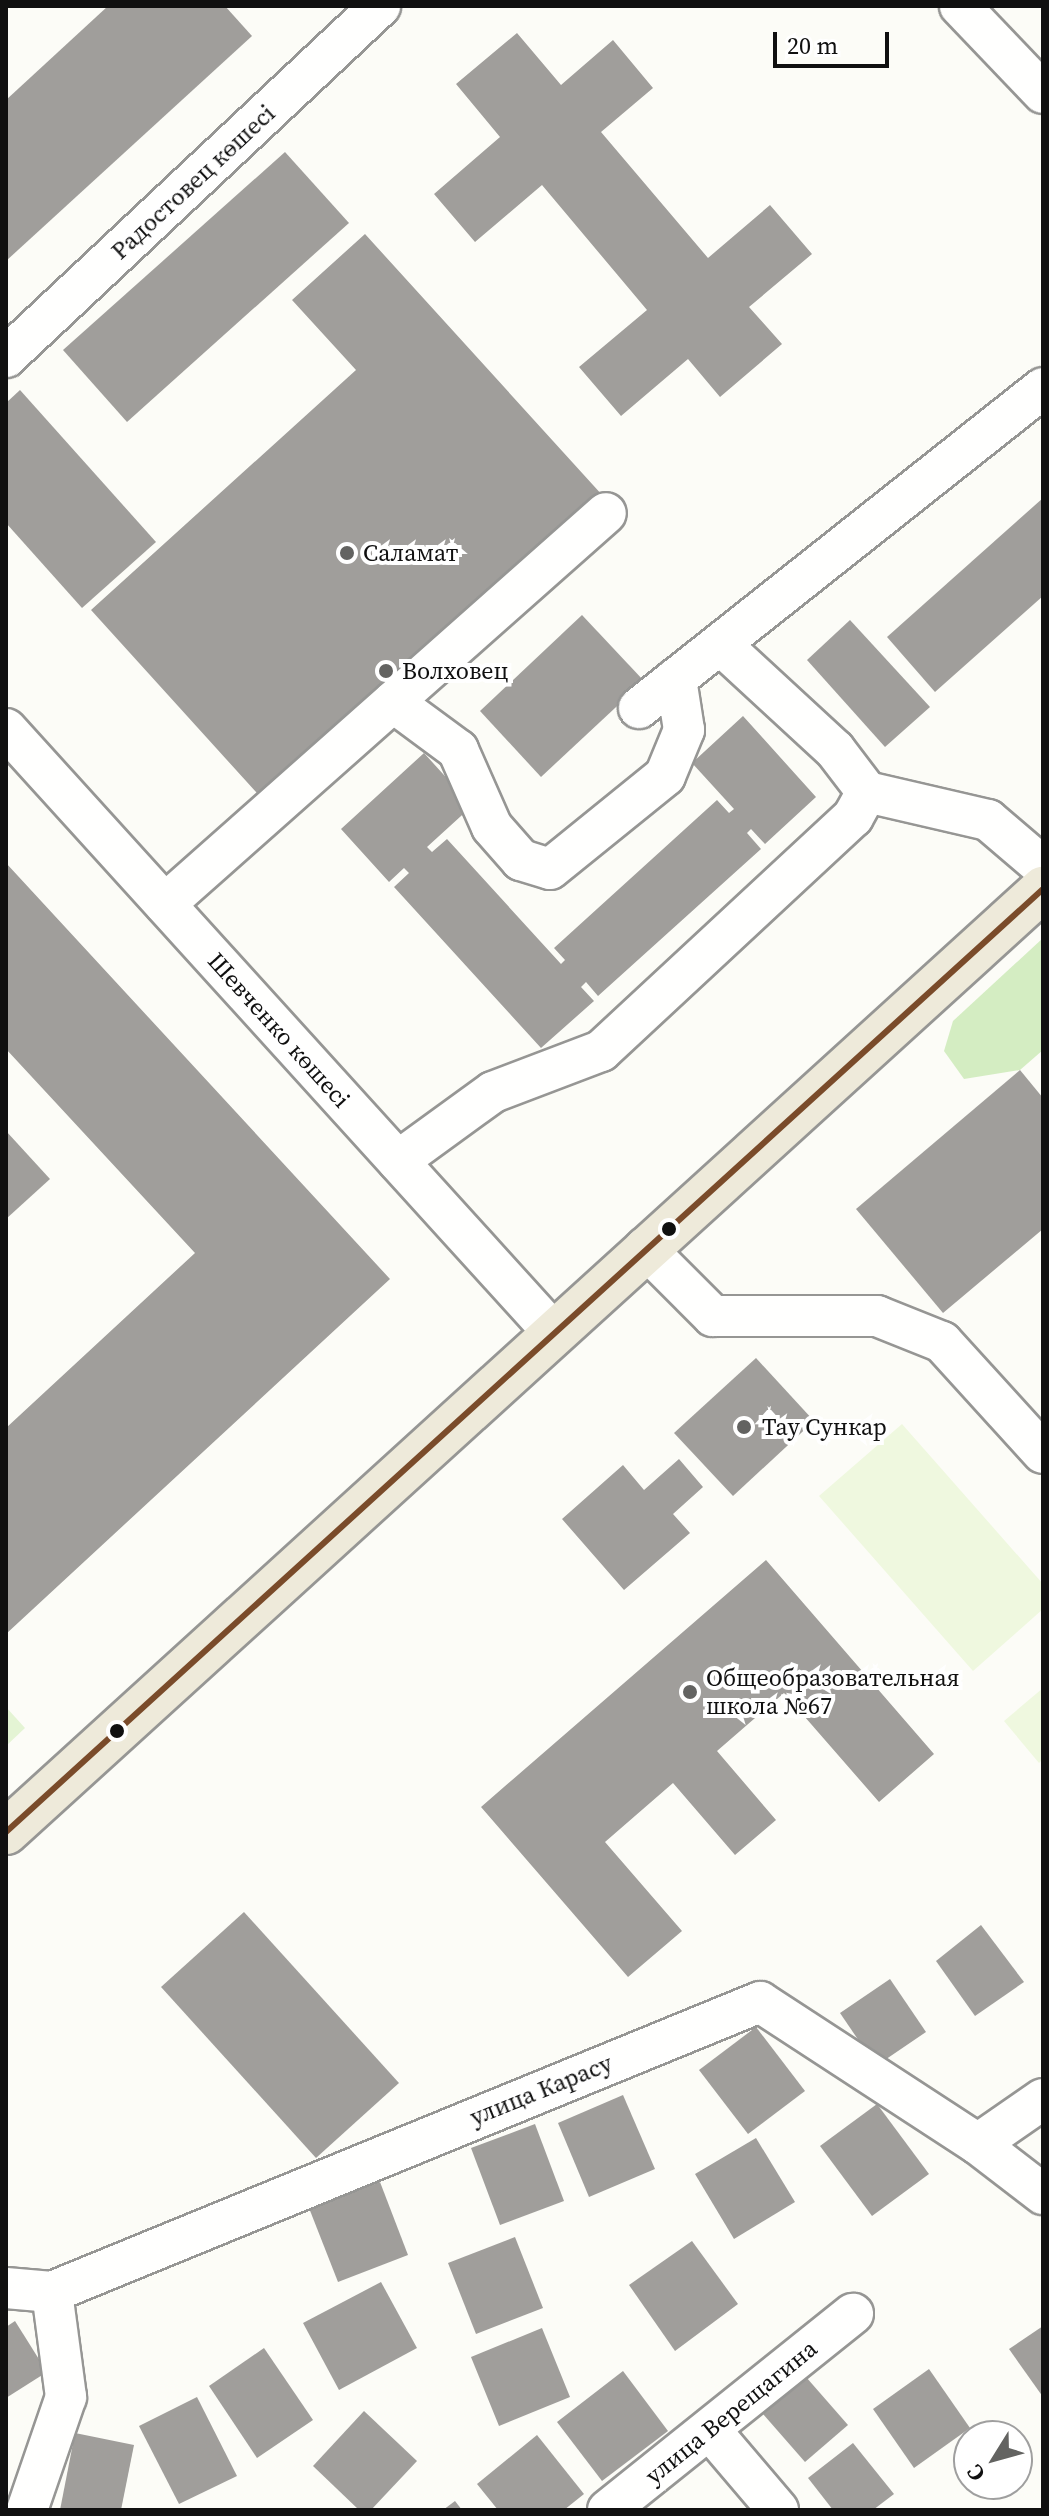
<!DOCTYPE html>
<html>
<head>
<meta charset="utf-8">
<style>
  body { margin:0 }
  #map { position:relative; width:1049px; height:2516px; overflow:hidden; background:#fcfcf7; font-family:"Source Serif 4",serif }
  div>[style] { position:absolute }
  .green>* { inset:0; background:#e4f4d4 }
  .forest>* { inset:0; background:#d4edc2 }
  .pitch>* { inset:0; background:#eff8df }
  .building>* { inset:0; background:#a09e9b }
  .roads { filter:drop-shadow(2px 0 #969694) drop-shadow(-2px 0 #969694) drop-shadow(0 2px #969694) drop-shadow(0 -2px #969694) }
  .minor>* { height:40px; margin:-20px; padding:0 20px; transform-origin:20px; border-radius:20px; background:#fffffe }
  .major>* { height:44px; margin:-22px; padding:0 22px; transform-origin:22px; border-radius:22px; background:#eeeada }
  .bus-1>* { height:6px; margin:-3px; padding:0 3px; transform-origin:3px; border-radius:3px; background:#7a4b2a }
  .dots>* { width:22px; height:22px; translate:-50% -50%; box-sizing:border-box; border:4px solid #fff; border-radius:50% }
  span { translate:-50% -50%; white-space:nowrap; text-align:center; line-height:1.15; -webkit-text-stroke:8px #fff; paint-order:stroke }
  .street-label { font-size:24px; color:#101010 }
  .poi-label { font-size:24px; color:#101010 }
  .left { translate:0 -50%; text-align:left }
  .frame { position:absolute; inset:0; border:8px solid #101010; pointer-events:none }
  .north { position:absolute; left:953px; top:2420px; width:80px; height:80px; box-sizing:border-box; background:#fff; border:2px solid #9f9f9f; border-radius:50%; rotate:233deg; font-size:22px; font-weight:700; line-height:32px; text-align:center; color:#101010 }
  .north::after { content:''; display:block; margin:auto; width:28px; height:36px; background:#636361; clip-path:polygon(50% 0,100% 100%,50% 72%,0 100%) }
  .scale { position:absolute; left:773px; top:32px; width:116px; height:36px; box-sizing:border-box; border:4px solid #101010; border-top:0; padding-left:10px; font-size:24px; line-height:28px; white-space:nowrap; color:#101010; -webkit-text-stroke:6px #fff; paint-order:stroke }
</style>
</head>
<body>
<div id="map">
  <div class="green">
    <div style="clip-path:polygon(6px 1707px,25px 1728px,6px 1746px)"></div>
  </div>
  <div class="forest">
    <div style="clip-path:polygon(1043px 938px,1043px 1050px,1020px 1070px,964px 1079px,944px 1051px,953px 1021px)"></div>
  </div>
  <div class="pitch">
    <div style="clip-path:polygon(902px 1424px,1043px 1584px,1043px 1609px,973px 1671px,819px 1496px)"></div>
    <div style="clip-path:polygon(1043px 1688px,1043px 1759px,1039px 1763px,1004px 1721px)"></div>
  </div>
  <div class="building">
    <div style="clip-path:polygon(108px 6px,225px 6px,252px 36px,6px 261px,6px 100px)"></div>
    <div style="clip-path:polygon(517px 33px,561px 85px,613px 40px,653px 88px,601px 132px,708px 258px,770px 205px,812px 254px,749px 307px,782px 344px,720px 397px,688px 359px,621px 416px,579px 367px,647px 310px,542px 185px,475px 242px,434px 194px,500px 137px,456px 84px)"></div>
    <div style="clip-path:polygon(285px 152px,349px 223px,127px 422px,63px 350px)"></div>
    <div style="clip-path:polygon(365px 234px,603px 496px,265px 802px,91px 610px,356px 370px,292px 300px)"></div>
    <div style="clip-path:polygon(20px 390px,156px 542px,82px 608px,6px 523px,6px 403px)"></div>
    <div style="clip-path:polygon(1043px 498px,1043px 596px,935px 692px,887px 637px)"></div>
    <div style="clip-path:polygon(582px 615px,644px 681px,541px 777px,480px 711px)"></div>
    <div style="clip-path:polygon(850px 620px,930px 707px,885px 747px,807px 660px)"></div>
    <div style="clip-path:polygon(743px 716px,816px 797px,765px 844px,751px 829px,747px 833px,761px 849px,598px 996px,586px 982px,581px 987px,594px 1001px,541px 1048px,394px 887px,409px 873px,404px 868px,389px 882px,341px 829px,424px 753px,472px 806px,427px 847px,432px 852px,447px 839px,561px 964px,565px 960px,554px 948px,717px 800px,729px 813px,734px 809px,692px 763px)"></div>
    <div style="clip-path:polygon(6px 863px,390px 1279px,6px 1634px,6px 1428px,195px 1253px,6px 1049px)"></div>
    <div style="clip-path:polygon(1020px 1070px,1043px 1098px,1043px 1229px,943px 1313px,856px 1209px)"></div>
    <div style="clip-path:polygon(6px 1131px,50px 1179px,6px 1219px)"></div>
    <div style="clip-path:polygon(756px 1358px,814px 1421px,733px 1496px,674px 1433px)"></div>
    <div style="clip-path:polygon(679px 1459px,703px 1487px,673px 1514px,690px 1533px,624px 1590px,562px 1519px,623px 1465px,644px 1490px)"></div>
    <div style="clip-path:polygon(766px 1560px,934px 1754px,879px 1802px,784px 1693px,717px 1751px,776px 1820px,735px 1855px,673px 1783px,605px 1842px,682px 1931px,628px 1977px,481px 1807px)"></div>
    <div style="clip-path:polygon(244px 1912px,399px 2083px,316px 2158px,161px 1987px)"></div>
    <div style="clip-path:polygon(981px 1925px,1024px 1982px,975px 2016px,936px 1961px)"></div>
    <div style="clip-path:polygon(890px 1979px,926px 2032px,876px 2066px,840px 2013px)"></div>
    <div style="clip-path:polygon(756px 2027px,805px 2091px,748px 2134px,699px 2070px)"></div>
    <div style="clip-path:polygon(623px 2095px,655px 2169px,589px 2197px,558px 2123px)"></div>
    <div style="clip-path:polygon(877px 2104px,929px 2174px,872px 2216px,820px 2146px)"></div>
    <div style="clip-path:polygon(535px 2124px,564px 2201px,500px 2225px,471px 2148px)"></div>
    <div style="clip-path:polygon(756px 2138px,795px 2202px,734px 2239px,695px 2174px)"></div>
    <div style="clip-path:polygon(380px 2182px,408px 2255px,338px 2282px,309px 2208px)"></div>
    <div style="clip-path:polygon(515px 2237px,543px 2308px,476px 2334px,448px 2263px)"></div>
    <div style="clip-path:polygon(692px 2241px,738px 2304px,675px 2351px,629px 2285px)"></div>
    <div style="clip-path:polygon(381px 2282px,417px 2348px,339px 2390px,303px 2323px)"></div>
    <div style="clip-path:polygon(15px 2321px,47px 2372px,6px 2398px,6px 2327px)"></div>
    <div style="clip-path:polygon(1043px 2326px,1043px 2397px,1009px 2349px)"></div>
    <div style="clip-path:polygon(542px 2328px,570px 2397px,499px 2426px,471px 2357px)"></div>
    <div style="clip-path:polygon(264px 2348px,313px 2420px,257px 2458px,209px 2386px)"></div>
    <div style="clip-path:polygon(929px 2369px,970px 2428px,914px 2468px,873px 2409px)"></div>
    <div style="clip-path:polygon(623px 2371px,668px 2431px,602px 2481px,557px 2422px)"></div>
    <div style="clip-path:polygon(806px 2377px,848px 2425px,805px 2462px,763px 2414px)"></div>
    <div style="clip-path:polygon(197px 2397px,237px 2476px,179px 2504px,139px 2426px)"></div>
    <div style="clip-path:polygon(364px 2411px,417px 2461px,371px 2510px,359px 2510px,313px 2466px)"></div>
    <div style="clip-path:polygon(75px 2433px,134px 2445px,121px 2510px,60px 2510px)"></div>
    <div style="clip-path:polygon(537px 2435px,584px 2494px,564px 2510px,498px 2510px,477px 2484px)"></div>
    <div style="clip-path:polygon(853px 2443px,894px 2494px,873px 2510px,833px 2510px,808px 2478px)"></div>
    <div style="clip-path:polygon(455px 2501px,462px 2510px,443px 2510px)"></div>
  </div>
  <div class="roads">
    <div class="minor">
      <div style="left:960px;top:6px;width:120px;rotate:46.3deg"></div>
      <div style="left:6px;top:357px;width:513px;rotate:-43.18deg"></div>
      <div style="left:393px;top:702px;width:81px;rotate:36.4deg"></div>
      <div style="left:458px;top:750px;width:84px;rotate:66.2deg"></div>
      <div style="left:492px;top:827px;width:44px;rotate:48.7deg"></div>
      <div style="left:521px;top:860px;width:30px;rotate:17deg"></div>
      <div style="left:550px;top:869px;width:148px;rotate:-39deg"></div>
      <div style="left:665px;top:776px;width:50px;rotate:-67.6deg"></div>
      <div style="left:684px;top:730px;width:52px;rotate:-98.9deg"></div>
      <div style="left:639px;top:708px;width:515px;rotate:-38.38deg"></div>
      <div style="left:6px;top:729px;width:813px;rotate:47.79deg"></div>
      <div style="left:867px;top:792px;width:124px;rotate:13deg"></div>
      <div style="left:988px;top:820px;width:72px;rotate:40.5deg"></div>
      <div style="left:165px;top:904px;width:589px;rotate:-41.56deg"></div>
      <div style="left:398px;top:1161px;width:117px;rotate:-36deg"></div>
      <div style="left:493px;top:1092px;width:116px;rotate:-20.8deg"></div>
      <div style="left:601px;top:1051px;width:344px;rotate:-42.9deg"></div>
      <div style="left:853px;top:817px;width:29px;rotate:-61deg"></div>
      <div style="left:867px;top:792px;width:53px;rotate:-127.3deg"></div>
      <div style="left:835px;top:750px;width:156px;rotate:-137.3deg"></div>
      <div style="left:645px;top:1248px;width:96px;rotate:45deg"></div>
      <div style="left:713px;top:1316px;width:164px"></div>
      <div style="left:877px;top:1316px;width:70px;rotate:21.8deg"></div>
      <div style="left:942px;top:1342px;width:150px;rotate:47.7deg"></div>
      <div style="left:978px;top:2144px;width:82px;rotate:37.6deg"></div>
      <div style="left:6px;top:2288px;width:46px;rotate:5deg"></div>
      <div style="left:52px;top:2292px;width:765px;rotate:-22.27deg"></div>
      <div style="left:760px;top:2002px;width:260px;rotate:33.1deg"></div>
      <div style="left:978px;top:2144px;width:79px;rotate:-34.7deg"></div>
      <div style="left:710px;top:2430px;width:105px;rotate:49.6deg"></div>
      <div style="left:27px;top:2510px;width:120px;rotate:-71deg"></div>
      <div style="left:66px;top:2397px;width:106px;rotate:-97.6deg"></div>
      <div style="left:608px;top:2510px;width:314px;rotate:-38.7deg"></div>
    </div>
    <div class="major">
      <div style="left:6px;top:1832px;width:1402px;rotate:-42.28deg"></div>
    </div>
  </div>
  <div class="bus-1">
    <div style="left:6px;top:1832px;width:1402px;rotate:-42.28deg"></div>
  </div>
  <div class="dots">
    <div style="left:347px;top:553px;background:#636361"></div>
    <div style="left:386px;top:671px;background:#636361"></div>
    <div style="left:669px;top:1229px;background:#101010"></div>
    <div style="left:744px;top:1427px;background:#636361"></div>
    <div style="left:690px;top:1692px;background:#636361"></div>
    <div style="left:117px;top:1731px;background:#101010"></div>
  </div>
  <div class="street-label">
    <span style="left:193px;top:182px;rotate:-43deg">Радостовец көшесі</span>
    <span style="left:279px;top:1030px;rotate:48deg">Шевченко көшесі</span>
    <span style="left:541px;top:2090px;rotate:-22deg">улица Карасу</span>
    <span style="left:731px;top:2412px;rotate:-39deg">улица Верещагина</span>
  </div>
  <div class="poi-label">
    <span class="left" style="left:363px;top:553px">Саламат</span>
    <span class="left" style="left:402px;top:671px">Волховец</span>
    <span class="left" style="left:762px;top:1427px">Тау Сункар</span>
    <span class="left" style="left:706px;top:1692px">Общеобразовательная<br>школа №67</span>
  </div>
  <div class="frame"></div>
  <div class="north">С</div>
  <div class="scale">20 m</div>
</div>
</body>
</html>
